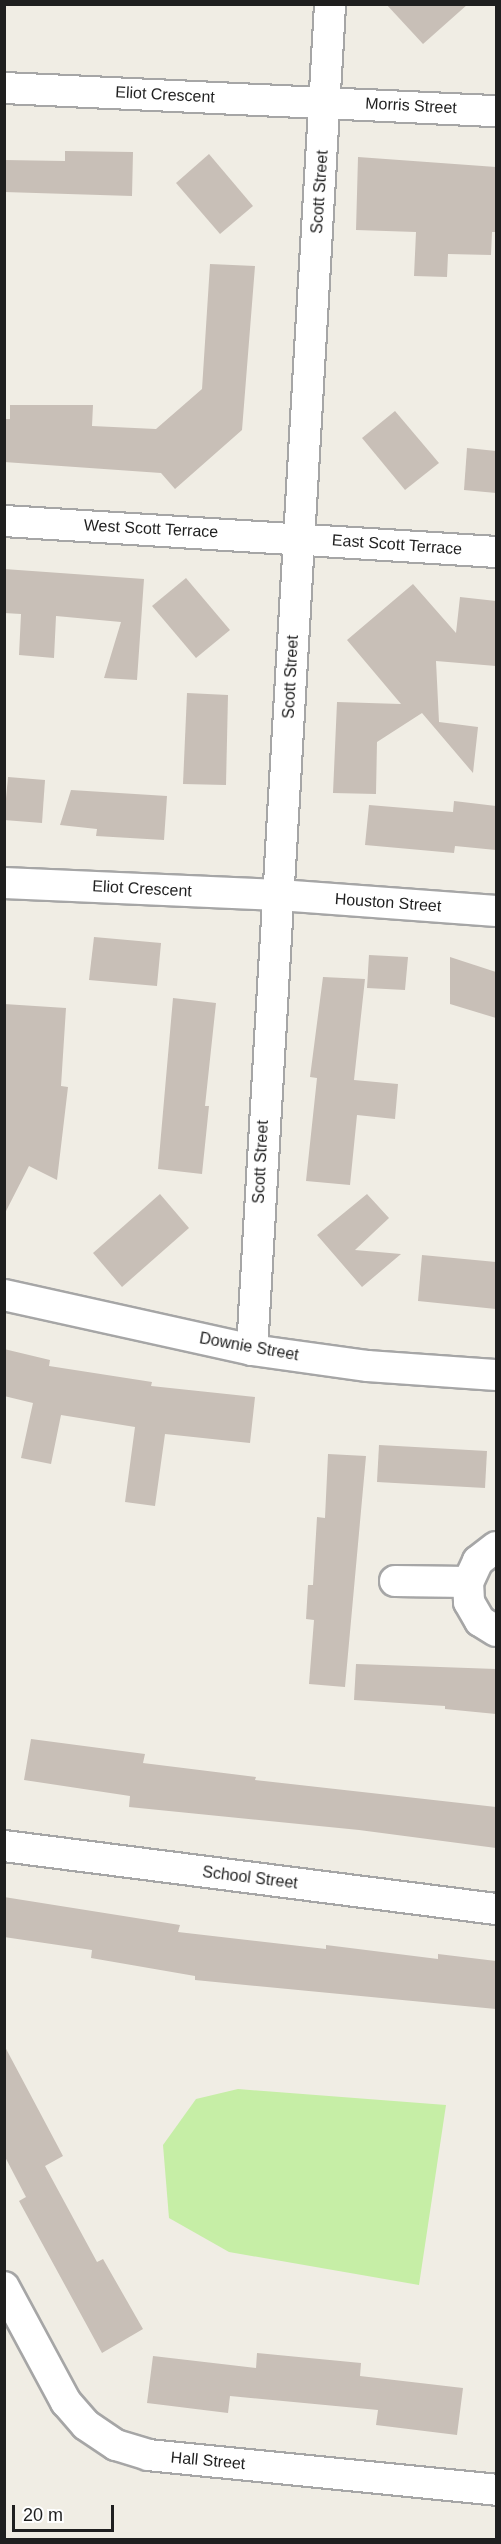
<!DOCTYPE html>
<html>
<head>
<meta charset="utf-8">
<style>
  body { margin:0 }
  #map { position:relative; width:501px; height:2544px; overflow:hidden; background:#f0ede4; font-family:Arial,sans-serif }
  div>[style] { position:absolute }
  .grass>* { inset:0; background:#c6eea6 }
  .building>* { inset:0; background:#c8bfb7 }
  .roads { filter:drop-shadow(2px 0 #a6a6a6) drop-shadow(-2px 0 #a6a6a6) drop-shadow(0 2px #a6a6a6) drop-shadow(0 -2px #a6a6a6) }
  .minor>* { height:30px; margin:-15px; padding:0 15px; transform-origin:15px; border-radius:15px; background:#fff }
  span { translate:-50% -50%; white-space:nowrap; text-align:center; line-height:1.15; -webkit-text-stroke:6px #fff; paint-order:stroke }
  .street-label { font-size:16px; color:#1f1f1f }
  .frame { position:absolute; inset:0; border:6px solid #1f1f1f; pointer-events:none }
  .scale { position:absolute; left:12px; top:2505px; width:102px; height:27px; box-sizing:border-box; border:3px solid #1f1f1f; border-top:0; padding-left:8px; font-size:18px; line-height:21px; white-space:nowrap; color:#1f1f1f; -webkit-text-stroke:4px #fff; paint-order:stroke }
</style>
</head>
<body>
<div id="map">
  <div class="grass">
    <div style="clip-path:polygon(238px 2089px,446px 2105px,419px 2285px,229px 2252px,169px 2218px,163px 2145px,196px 2099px)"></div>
  </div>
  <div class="building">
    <div style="clip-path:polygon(386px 4px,468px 4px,423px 44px)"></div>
    <div style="clip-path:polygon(65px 151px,133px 152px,132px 196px,4px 192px,4px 160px,65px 161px)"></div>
    <div style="clip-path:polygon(209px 154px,253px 206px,220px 234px,176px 183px)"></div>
    <div style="clip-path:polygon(358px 157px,496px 167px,496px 232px,492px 232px,491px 255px,448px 254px,447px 277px,414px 276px,416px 232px,356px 230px)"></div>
    <div style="clip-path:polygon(210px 264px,255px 266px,242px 430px,175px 489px,161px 473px,4px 462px,4px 419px,10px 419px,10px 405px,93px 405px,92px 426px,156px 429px,202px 389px)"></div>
    <div style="clip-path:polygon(395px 411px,439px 463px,405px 490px,362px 438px)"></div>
    <div style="clip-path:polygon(467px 448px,496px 451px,496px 493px,464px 490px)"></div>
    <div style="clip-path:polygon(4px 569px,144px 579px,137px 680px,104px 678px,121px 622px,56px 616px,54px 658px,19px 655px,21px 614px,4px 613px)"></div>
    <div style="clip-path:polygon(186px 578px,230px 630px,196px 658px,152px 606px)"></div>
    <div style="clip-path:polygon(413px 584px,456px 633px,460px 597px,496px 601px,496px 666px,436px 661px,439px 722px,478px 727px,473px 773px,422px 713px,377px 742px,376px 794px,333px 793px,337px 702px,401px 704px,347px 640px)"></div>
    <div style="clip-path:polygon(187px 693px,228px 695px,226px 785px,183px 784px)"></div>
    <div style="clip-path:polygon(8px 777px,45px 780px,42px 823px,4px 820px)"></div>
    <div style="clip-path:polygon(71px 790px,167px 796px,164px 840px,96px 836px,97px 829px,60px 825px)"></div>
    <div style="clip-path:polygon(454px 801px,496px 806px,496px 850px,455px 846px,454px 853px,365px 845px,369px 805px,453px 812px)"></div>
    <div style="clip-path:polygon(94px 937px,161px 943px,157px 986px,89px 980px)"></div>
    <div style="clip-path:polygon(369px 955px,408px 957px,405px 990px,367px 988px)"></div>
    <div style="clip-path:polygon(450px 957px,496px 972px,496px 1018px,450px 1004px)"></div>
    <div style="clip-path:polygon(323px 977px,365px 979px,354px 1080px,398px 1084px,395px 1119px,357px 1115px,350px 1185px,306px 1181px,317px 1078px,310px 1077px)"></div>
    <div style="clip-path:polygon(173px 998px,216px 1003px,205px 1106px,209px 1106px,202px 1174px,158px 1169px)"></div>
    <div style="clip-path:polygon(4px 1004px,66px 1008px,61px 1086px,68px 1087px,57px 1180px,29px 1166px,4px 1215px)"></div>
    <div style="clip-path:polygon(160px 1194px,189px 1228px,122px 1287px,93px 1253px)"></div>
    <div style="clip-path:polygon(367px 1194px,389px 1218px,355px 1250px,401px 1254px,362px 1287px,317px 1235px)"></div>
    <div style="clip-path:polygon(422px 1255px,496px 1262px,496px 1309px,418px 1301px)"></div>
    <div style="clip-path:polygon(4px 1349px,50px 1360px,49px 1366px,152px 1382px,151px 1386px,255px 1397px,250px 1443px,165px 1434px,155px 1506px,125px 1502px,135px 1427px,61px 1415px,51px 1464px,21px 1458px,33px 1403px,4px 1396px)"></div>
    <div style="clip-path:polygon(379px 1445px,487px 1451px,485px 1488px,377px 1482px)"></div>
    <div style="clip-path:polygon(328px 1454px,366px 1456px,345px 1687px,309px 1684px,314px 1620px,306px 1619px,308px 1585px,313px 1585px,317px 1517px,325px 1518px)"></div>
    <div style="clip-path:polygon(356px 1664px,496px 1669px,496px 1714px,445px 1709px,445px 1706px,354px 1700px)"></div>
    <div style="clip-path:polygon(31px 1739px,145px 1754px,143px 1763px,256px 1777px,255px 1780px,496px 1807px,496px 1848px,359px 1830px,129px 1807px,130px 1796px,24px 1780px)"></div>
    <div style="clip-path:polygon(4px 1897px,180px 1925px,178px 1932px,326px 1949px,326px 1945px,438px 1959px,438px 1954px,496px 1961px,496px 2009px,195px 1980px,195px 1976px,91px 1958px,92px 1950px,4px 1937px)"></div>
    <div style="clip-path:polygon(4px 2045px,63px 2156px,45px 2166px,97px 2262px,103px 2259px,143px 2329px,102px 2353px,19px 2201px,26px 2197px,4px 2155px)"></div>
    <div style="clip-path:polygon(257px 2353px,361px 2363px,360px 2376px,463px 2388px,457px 2435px,376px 2425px,378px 2410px,230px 2396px,228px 2413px,147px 2403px,153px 2356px,256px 2368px)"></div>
  </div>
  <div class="roads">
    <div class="minor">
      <div style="left:4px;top:88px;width:493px;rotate:2.7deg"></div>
      <div style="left:4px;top:521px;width:493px;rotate:3.6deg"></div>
      <div style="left:4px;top:883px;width:275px;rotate:2.5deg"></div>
      <div style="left:279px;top:895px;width:218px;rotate:4.2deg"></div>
      <div style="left:4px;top:1295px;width:254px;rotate:12.5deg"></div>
      <div style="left:252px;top:1350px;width:117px;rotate:7.9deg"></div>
      <div style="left:368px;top:1366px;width:128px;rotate:4deg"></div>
      <div style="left:252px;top:1350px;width:1348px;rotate:-86.68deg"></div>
      <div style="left:496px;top:1547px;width:23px;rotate:142deg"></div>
      <div style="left:478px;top:1561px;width:23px;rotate:115deg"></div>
      <div style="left:468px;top:1582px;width:20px;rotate:87deg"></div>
      <div style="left:469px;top:1602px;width:22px;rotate:60deg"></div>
      <div style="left:480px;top:1621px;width:19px;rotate:32deg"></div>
      <div style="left:395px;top:1581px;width:73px;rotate:0.8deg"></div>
      <div style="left:4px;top:1846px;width:496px;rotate:7.3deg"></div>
      <div style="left:4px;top:2287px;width:131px;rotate:61.7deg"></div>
      <div style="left:66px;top:2402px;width:30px;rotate:49deg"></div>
      <div style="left:86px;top:2425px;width:36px;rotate:34deg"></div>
      <div style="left:116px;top:2445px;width:34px;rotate:17deg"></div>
      <div style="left:148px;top:2455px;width:350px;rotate:5.7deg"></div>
    </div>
  </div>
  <div class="street-label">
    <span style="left:165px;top:95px;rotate:3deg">Eliot Crescent</span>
    <span style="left:411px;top:106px;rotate:3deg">Morris Street</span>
    <span style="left:320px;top:192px;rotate:-86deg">Scott Street</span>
    <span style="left:151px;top:529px;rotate:3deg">West Scott Terrace</span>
    <span style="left:397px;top:545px;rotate:4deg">East Scott Terrace</span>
    <span style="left:291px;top:677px;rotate:-87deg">Scott Street</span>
    <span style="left:142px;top:889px;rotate:3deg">Eliot Crescent</span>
    <span style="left:388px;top:903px;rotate:4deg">Houston Street</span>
    <span style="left:261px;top:1162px;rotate:-87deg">Scott Street</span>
    <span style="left:249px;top:1347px;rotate:10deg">Downie Street</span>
    <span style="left:250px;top:1878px;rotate:7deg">School Street</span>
    <span style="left:208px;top:2461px;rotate:5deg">Hall Street</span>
  </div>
  <div class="frame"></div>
  <div class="scale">20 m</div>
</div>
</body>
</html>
